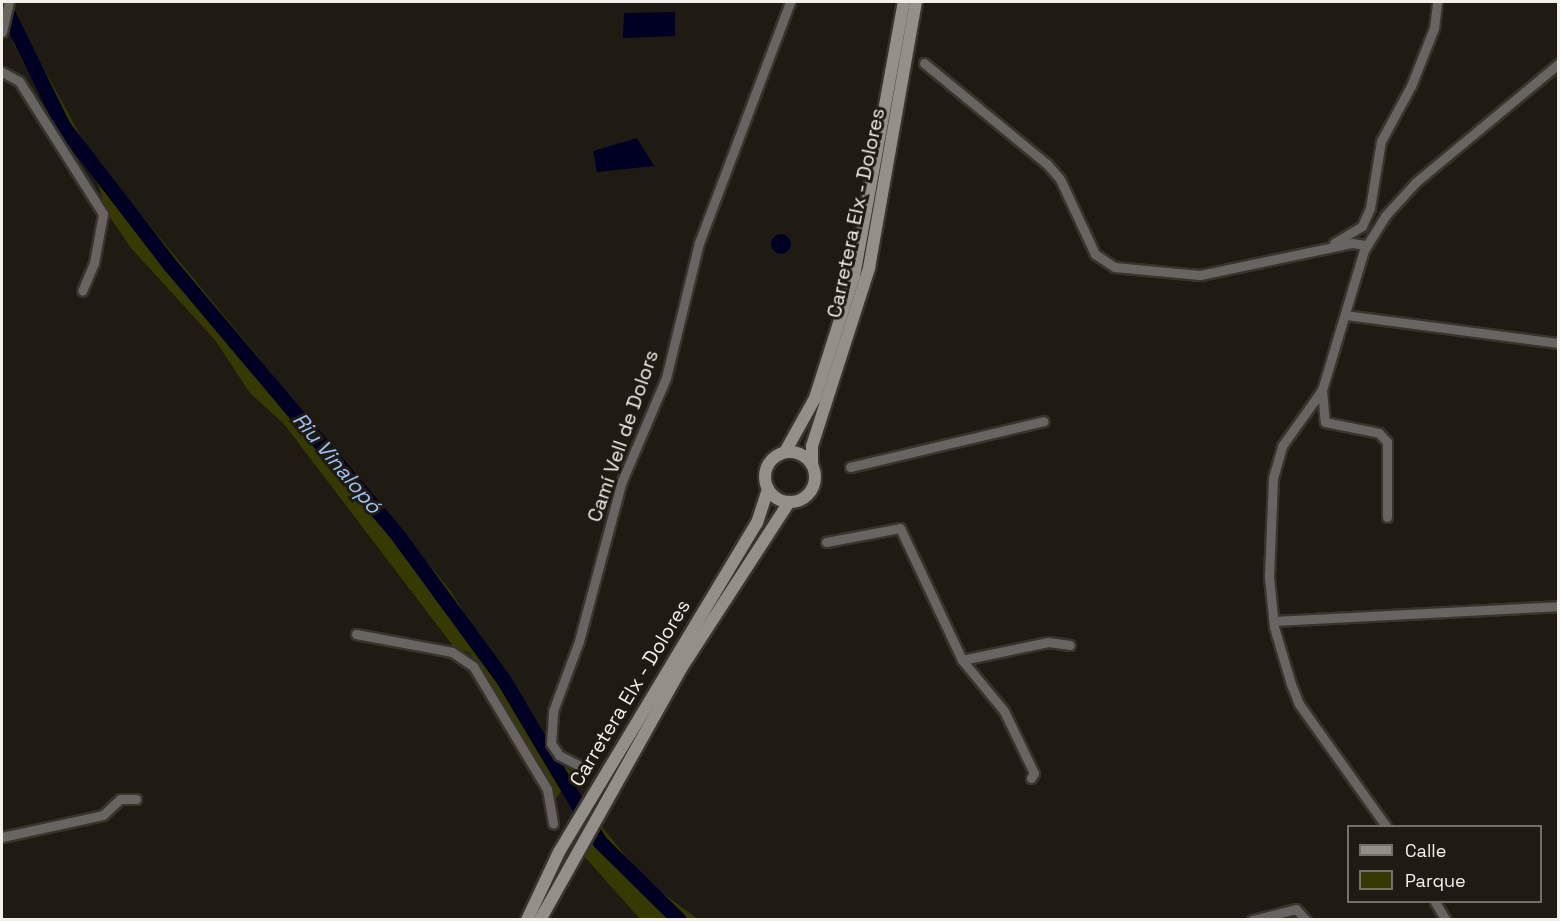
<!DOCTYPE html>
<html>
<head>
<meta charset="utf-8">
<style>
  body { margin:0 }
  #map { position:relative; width:1560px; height:921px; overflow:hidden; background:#1f1a12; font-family:"Space Grotesk",sans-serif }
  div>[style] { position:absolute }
  .green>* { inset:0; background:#373a00 }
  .water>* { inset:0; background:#000025 }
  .round { border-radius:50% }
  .river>* { height:15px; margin:-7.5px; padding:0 7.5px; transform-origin:7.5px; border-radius:7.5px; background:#000025 }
  .roads { filter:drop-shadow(2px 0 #38342c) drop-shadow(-2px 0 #38342c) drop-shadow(0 2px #38342c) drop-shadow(0 -2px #38342c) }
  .street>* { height:9px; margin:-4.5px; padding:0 4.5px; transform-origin:4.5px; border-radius:4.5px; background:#686461 }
  .secondary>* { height:12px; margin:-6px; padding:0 6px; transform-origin:6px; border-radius:6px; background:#958f89 }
  .secondary>.ring { margin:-6px; padding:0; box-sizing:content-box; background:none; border:12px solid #958f89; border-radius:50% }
  span { translate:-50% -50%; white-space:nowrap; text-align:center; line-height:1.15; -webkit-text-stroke:6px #1f1a12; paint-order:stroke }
  .street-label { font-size:20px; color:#f3f0ea }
  .water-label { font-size:21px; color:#9ac1fa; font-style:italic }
  .frame { position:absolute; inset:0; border:3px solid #f3f0ea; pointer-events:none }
  .legend { position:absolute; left:1347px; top:825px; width:195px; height:78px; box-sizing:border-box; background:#1f1a12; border:2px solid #747068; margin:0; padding:8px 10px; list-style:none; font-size:18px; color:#f3f0ea }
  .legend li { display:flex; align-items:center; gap:12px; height:30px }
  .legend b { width:30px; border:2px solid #747068 }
</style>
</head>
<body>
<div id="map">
  <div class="green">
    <div style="clip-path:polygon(16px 18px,90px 153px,450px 590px,556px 761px,573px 772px,556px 799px,489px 679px,469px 653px,453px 646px,284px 424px,250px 393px,215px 340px,131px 248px,107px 213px,96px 178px,55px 123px,13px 43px)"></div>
    <div style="clip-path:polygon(602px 827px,646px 881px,698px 919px,640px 919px,584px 856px)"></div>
  </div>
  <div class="water">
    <div style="clip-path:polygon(675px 12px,675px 36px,623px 38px,624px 13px)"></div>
    <div style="clip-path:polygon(637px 138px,654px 166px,597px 172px,593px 151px)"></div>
    <div class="round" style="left:771px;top:234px;width:20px;height:20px"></div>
  </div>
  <div class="river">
    <div style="left:2px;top:2px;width:138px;rotate:63.8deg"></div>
    <div style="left:63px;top:126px;width:177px;rotate:52.4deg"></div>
    <div style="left:171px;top:266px;width:354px;rotate:49.9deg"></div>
    <div style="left:399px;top:537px;width:176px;rotate:53.8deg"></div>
    <div style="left:503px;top:679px;width:188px;rotate:59.3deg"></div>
    <div style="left:599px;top:841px;width:112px;rotate:44.6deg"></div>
  </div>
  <div class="roads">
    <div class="street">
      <div style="left:2px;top:32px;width:31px;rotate:-77deg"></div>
      <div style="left:924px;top:63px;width:159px;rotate:39.4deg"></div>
      <div style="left:1047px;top:164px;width:20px;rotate:49deg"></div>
      <div style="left:1060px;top:179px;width:83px;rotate:65deg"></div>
      <div style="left:1095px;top:254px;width:23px;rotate:34deg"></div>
      <div style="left:1114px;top:267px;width:86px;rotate:5.3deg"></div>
      <div style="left:1200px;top:275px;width:155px;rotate:-11.9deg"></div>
      <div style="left:1352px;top:243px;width:15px;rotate:8deg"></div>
      <div style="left:2px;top:72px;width:19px;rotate:28deg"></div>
      <div style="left:19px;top:81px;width:157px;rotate:57.7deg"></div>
      <div style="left:103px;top:214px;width:50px;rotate:100.4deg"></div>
      <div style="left:94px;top:263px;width:30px;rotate:113deg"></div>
      <div style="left:1334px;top:243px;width:33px;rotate:-31deg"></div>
      <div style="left:1362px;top:226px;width:20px;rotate:-66deg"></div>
      <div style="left:1370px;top:208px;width:68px;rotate:-80.7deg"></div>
      <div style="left:1381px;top:141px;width:63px;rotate:-61.4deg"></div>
      <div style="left:1411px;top:86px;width:62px;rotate:-68.4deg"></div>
      <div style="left:1434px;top:28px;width:26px;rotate:-83deg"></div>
      <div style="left:1345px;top:315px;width:215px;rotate:7.5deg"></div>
      <div style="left:1322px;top:390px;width:32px;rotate:85deg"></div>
      <div style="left:1325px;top:422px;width:55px;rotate:11.5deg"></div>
      <div style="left:1379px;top:433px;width:12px;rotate:48deg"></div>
      <div style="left:1387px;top:442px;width:75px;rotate:90deg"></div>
      <div style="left:850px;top:467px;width:199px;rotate:-13.3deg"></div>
      <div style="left:826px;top:542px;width:75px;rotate:-10.7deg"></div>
      <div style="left:900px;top:528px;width:146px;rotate:64.8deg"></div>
      <div style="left:962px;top:660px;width:88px;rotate:-11.8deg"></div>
      <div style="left:1048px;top:642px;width:22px;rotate:8deg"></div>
      <div style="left:1274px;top:621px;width:284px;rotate:-3deg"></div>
      <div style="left:356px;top:634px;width:98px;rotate:10.6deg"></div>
      <div style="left:452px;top:652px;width:25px;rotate:34deg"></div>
      <div style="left:473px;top:666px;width:144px;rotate:59deg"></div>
      <div style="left:547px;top:789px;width:35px;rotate:80deg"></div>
      <div style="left:962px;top:660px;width:66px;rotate:50.5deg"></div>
      <div style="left:1004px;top:711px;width:69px;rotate:64.2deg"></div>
      <div style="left:1034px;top:773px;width:6px;rotate:121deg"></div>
      <div style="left:584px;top:768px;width:28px;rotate:-153deg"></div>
      <div style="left:559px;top:755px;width:14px;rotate:-124deg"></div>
      <div style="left:551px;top:743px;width:32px;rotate:-86deg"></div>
      <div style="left:553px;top:711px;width:75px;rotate:-69.6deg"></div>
      <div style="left:579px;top:641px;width:166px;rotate:-75deg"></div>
      <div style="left:622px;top:481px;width:112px;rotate:-66.9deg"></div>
      <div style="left:666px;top:378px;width:139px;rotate:-76.3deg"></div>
      <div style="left:699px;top:243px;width:258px;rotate:-69.3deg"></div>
      <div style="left:1386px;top:826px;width:150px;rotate:-125.5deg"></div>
      <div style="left:1299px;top:704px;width:22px;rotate:-112deg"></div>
      <div style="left:1291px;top:684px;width:59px;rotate:-106.6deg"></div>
      <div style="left:1274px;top:627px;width:50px;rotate:-95.7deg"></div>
      <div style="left:1269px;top:577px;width:99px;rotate:-87.7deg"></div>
      <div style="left:1273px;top:478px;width:33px;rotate:-74deg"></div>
      <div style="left:1282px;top:446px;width:69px;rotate:-54.5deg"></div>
      <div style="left:1322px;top:390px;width:146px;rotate:-73.3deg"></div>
      <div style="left:1364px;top:250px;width:40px;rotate:-58deg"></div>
      <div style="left:1385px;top:216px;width:46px;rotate:-47.6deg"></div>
      <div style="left:1416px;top:182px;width:185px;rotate:-39.7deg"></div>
      <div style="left:2px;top:837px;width:103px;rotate:-12.3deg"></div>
      <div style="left:103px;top:815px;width:23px;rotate:-43deg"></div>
      <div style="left:120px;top:799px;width:16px"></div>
      <div style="left:1435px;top:902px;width:21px;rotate:59deg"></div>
      <div style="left:1252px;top:920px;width:45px;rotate:-14deg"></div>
      <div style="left:1296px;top:909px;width:15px;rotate:48deg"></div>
    </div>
    <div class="secondary">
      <div style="left:785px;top:452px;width:62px;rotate:-60.9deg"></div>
      <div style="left:815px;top:398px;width:128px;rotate:-72.3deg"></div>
      <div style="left:854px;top:276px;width:279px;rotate:-79.7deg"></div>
      <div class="ring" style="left:765px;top:452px;width:38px;height:38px"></div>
      <div style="left:812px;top:464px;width:18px;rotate:-90deg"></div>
      <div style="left:812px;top:446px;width:187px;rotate:-72.2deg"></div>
      <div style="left:869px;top:268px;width:270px;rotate:-80deg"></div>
      <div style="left:527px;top:920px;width:75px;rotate:-64.8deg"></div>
      <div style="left:559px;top:852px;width:384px;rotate:-59deg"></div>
      <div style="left:757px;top:523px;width:36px;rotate:-72deg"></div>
      <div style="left:540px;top:920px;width:290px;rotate:-60.7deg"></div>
      <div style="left:682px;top:667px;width:197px;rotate:-57deg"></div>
    </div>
  </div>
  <div class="street-label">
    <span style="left:856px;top:213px;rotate:-78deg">Carretera Elx - Dolores</span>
    <span style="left:623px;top:436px;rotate:-71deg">Camí Vell de Dolors</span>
    <span style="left:630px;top:693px;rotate:-59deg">Carretera Elx - Dolores</span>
  </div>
  <div class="water-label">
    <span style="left:337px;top:463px;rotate:50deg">Riu Vinalopó</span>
  </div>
  <div class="frame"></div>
  <ul class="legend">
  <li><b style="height:8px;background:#958f89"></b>Calle</li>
  <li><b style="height:16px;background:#373a00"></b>Parque</li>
  </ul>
</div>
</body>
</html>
